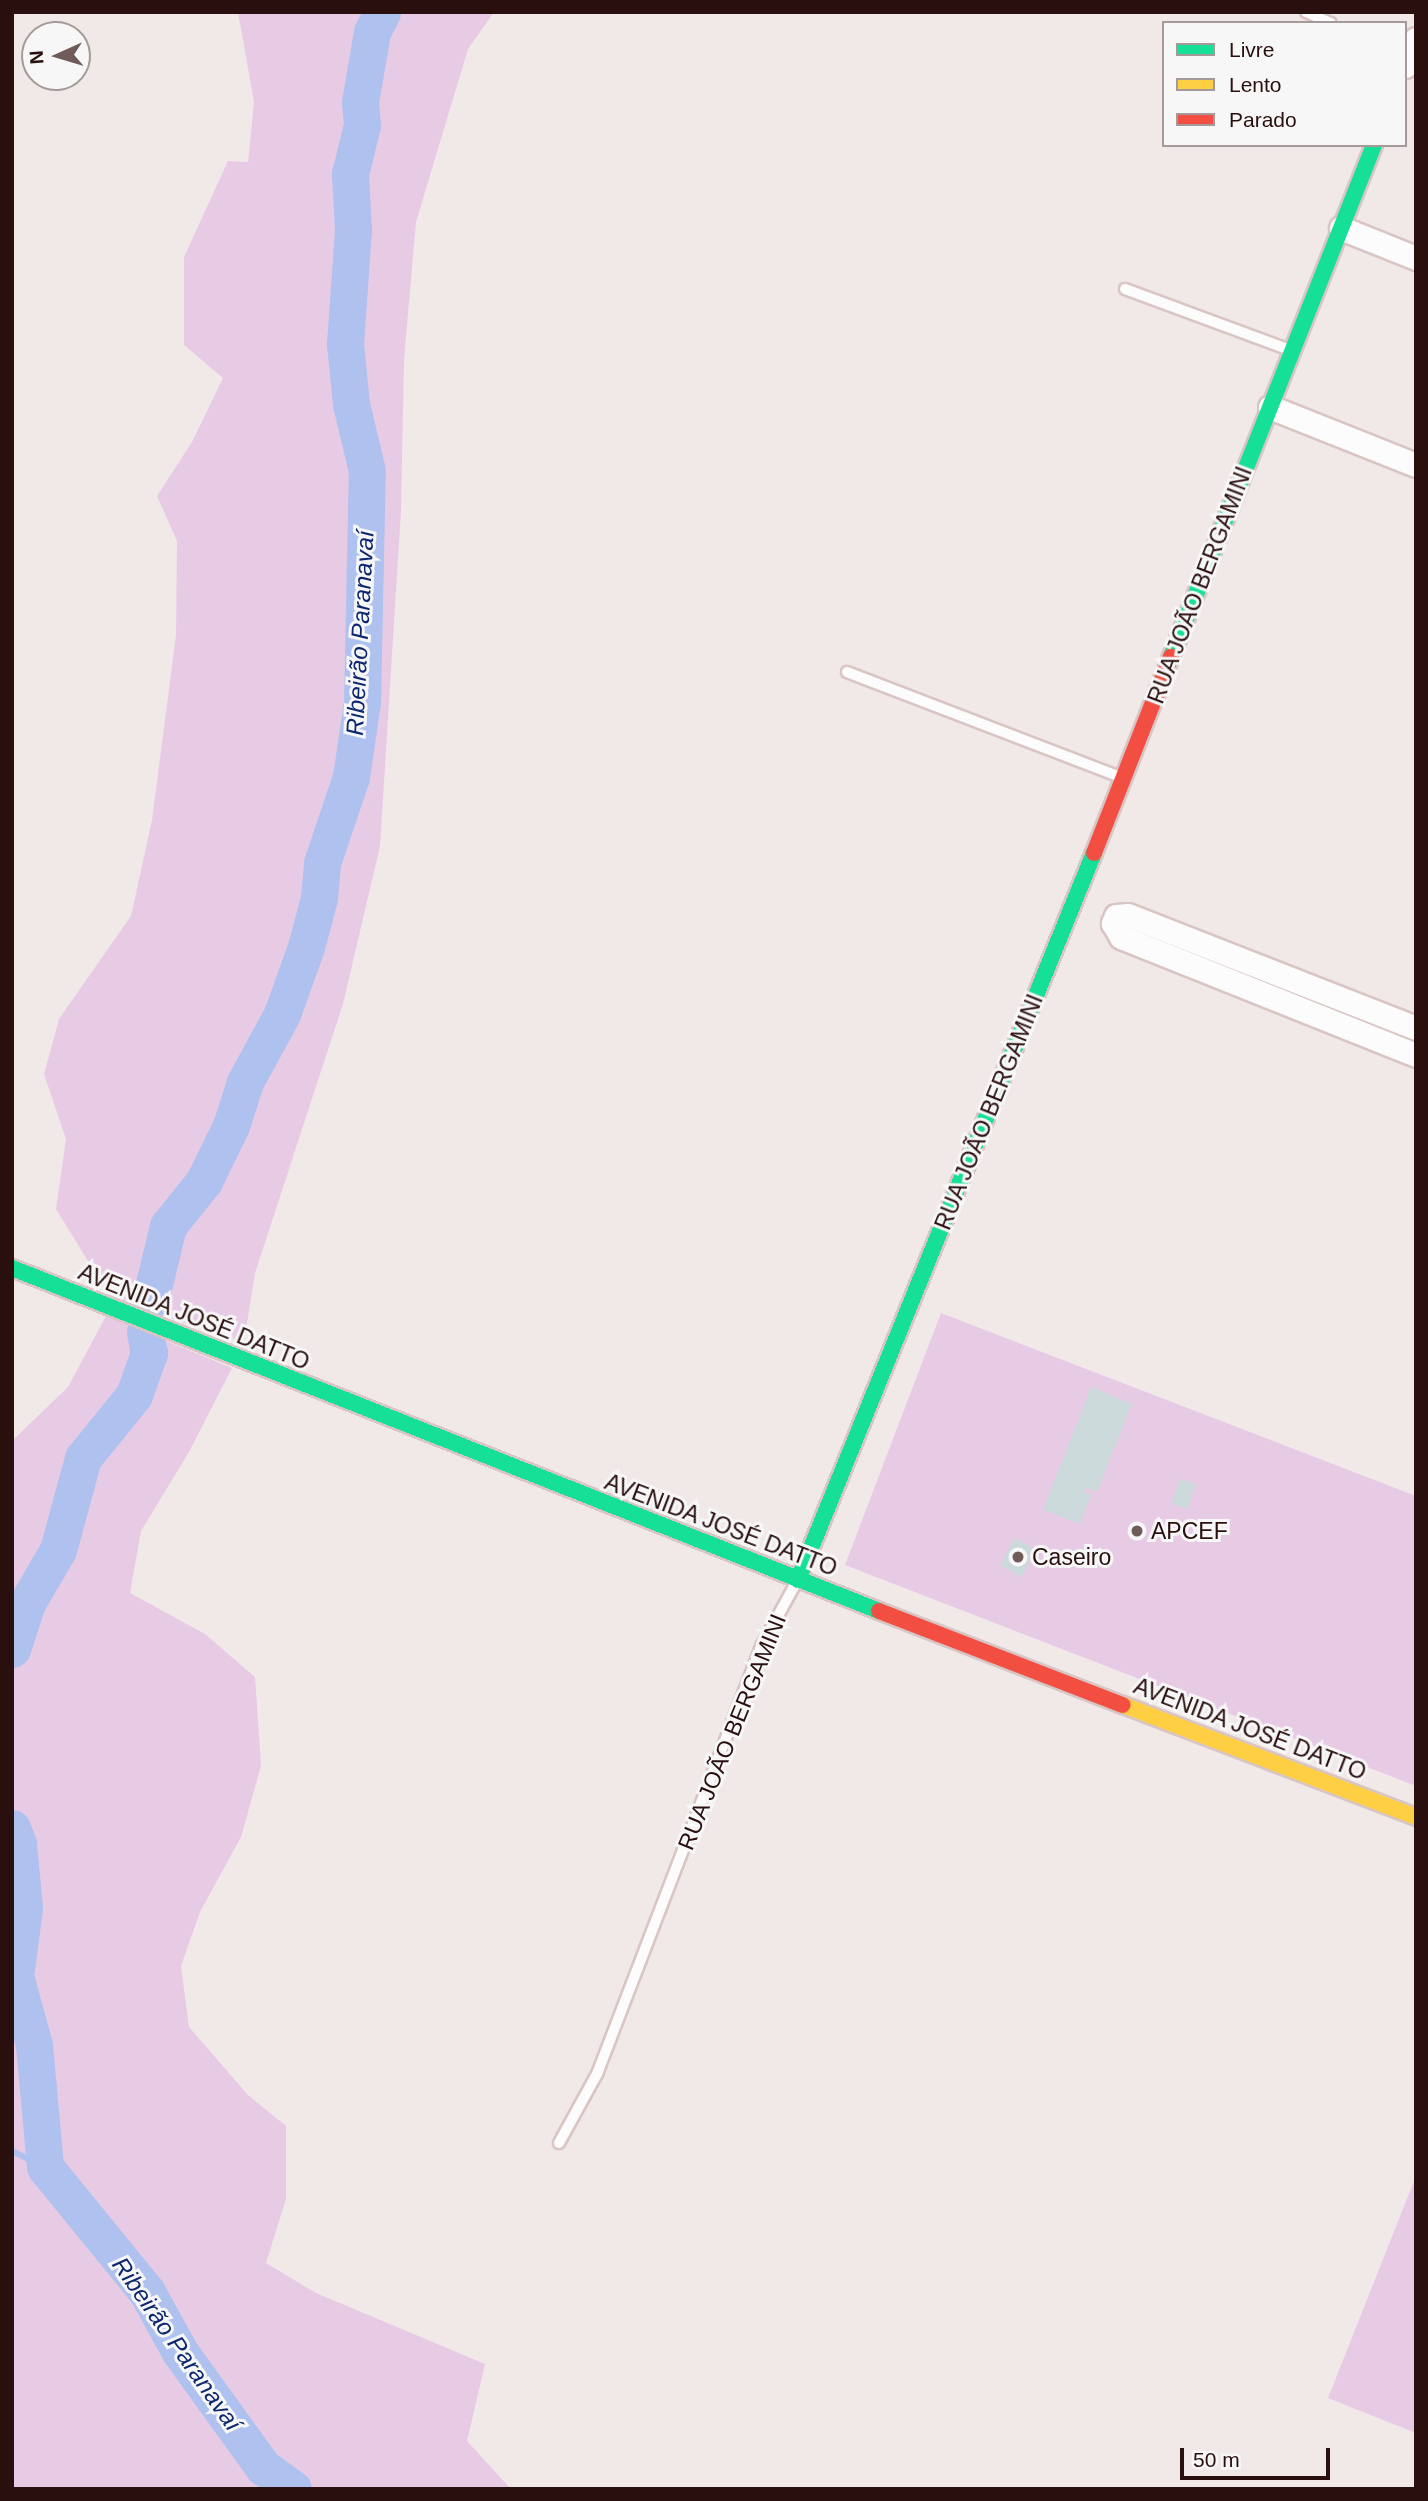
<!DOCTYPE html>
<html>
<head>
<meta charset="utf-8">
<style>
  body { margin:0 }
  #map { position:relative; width:1428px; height:2501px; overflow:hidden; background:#f1e8e8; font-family:Helvetica,sans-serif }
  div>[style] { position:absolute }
  .green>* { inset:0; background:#e7cbe5 }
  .stream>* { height:6px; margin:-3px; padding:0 3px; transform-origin:3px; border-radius:3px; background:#afc2ef }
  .river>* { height:37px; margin:-18.5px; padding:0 18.5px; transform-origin:18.5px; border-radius:18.5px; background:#afc2ef }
  .building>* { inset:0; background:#cbd9da }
  .roads { filter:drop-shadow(2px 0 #d8c5c4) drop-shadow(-2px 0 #d8c5c4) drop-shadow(0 2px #d8c5c4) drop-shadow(0 -2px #d8c5c4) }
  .lane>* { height:10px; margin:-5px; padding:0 5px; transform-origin:5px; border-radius:5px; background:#fdfcfc }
  .street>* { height:23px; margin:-11.5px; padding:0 11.5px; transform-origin:11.5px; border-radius:11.5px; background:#fdfcfc }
  .fast>* { height:16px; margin:-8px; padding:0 8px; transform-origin:8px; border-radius:8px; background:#16e098 }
  .slow>* { height:16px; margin:-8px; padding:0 8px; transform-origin:8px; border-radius:8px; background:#ffcf43 }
  .jam>* { height:16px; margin:-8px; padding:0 8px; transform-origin:8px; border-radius:8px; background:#f24e42 }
  .dots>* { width:19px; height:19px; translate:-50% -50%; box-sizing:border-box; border:4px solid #f7f7f7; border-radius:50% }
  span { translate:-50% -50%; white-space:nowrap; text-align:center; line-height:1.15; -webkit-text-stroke:6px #f7f7f7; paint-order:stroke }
  .street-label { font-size:23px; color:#290f0e }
  .poi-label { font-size:23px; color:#290f0e }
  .left { translate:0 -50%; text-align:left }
  .water-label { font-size:24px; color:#0c276f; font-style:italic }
  .frame { position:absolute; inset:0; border:14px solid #290f0e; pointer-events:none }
  .legend { position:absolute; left:1162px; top:21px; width:245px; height:126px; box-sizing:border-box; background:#f7f7f7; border:2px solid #a59a9a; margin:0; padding:9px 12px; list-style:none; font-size:21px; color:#290f0e }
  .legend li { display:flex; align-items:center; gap:14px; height:35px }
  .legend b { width:35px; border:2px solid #a59a9a }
  .north { position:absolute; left:21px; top:21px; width:70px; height:70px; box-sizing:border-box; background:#f7f7f7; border:2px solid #a59a9a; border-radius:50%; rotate:266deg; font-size:19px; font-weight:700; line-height:28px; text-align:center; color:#290f0e }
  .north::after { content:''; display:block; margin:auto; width:24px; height:32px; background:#6f5b5a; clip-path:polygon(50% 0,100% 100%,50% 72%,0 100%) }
  .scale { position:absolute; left:1180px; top:2448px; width:150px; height:32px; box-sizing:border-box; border:4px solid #290f0e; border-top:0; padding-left:9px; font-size:21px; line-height:24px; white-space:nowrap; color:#290f0e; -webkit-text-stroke:5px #f7f7f7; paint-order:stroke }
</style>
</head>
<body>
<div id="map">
  <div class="green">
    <div style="clip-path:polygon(238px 12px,494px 12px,468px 49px,416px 222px,404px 360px,401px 511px,380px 846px,343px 1004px,255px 1273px,244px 1342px,112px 1300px,56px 1209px,66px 1139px,44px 1074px,59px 1019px,131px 916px,152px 820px,176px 635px,177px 541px,157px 496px,192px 442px,223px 378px,184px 345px,184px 257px,228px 161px,248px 162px,254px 102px)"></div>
    <div style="clip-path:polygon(941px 1313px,1416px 1496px,1416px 1786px,845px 1565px)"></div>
    <div style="clip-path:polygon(106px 1316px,232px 1368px,189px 1452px,141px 1531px,130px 1593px,205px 1634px,255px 1677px,261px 1766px,241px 1837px,200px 1912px,181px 1966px,189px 2027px,248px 2095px,286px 2126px,286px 2199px,266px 2263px,316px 2293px,485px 2364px,467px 2441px,511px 2489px,12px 2489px,12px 1441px,68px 1387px)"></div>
    <div style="clip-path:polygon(1416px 2176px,1416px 2433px,1328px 2398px)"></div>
  </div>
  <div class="stream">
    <div style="left:12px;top:2151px;width:37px;rotate:26deg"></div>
  </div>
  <div class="river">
    <div style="left:150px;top:1301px;width:77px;rotate:-76.5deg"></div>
    <div style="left:168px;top:1226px;width:58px;rotate:-51.3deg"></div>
    <div style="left:204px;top:1181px;width:61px;rotate:-63.9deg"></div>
    <div style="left:231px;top:1126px;width:46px;rotate:-72.3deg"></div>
    <div style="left:245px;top:1082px;width:77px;rotate:-61.4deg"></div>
    <div style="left:282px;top:1014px;width:71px;rotate:-70.3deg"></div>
    <div style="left:306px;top:947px;width:51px;rotate:-75.1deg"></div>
    <div style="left:319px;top:898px;width:35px;rotate:-85deg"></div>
    <div style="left:322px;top:863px;width:91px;rotate:-71.4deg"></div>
    <div style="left:351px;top:777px;width:76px;rotate:-81.7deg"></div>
    <div style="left:362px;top:702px;width:231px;rotate:-88.8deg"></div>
    <div style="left:367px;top:471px;width:69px;rotate:-103.4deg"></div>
    <div style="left:351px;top:404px;width:60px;rotate:-95.7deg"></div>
    <div style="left:345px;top:344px;width:114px;rotate:-86deg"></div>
    <div style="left:353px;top:230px;width:56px;rotate:-93.1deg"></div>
    <div style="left:350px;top:174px;width:50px;rotate:-76.2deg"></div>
    <div style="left:362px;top:125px;width:23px;rotate:-95deg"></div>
    <div style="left:360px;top:102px;width:71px;rotate:-80.3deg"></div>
    <div style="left:372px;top:32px;width:22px;rotate:-63deg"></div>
    <div style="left:12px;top:1649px;width:48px;rotate:-71.9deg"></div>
    <div style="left:27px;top:1603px;width:61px;rotate:-59.7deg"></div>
    <div style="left:58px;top:1550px;width:95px;rotate:-74.8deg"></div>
    <div style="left:83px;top:1458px;width:81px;rotate:-51deg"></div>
    <div style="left:134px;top:1395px;width:45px;rotate:-70.3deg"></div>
    <div style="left:149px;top:1353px;width:21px;rotate:-101deg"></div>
    <div style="left:12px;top:1828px;width:17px;rotate:69deg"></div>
    <div style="left:18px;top:1844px;width:64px;rotate:84.6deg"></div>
    <div style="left:24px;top:1908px;width:69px;rotate:97.5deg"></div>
    <div style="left:15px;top:1976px;width:72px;rotate:74.6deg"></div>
    <div style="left:34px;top:2045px;width:122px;rotate:84.8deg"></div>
    <div style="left:45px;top:2167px;width:161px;rotate:50.8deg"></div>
    <div style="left:147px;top:2292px;width:68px;rotate:61.2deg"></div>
    <div style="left:180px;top:2352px;width:142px;rotate:54.2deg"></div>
    <div style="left:263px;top:2467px;width:37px;rotate:36deg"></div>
  </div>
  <div class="building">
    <div style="clip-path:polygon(1091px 1387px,1132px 1404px,1097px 1492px,1086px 1488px,1084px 1493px,1091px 1495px,1080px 1524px,1043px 1510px)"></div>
    <div style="clip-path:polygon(1180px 1479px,1196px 1484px,1187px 1509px,1171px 1503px)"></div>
    <div style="clip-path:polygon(1015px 1538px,1036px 1550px,1021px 1577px,1000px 1565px)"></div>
  </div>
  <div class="roads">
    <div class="lane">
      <div style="left:1306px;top:12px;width:27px;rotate:24deg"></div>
      <div style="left:1125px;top:289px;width:176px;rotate:20.3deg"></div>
      <div style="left:847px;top:672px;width:293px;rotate:21deg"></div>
      <div style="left:559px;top:2143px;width:79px;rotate:-61.2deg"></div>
      <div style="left:597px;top:2074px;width:460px;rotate:-69deg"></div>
      <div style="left:762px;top:1645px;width:71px;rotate:-61.3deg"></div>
    </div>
    <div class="street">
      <div style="left:1405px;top:66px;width:29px;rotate:-68deg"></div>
      <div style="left:1341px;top:228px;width:81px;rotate:21.8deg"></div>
      <div style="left:1270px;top:407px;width:157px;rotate:21.7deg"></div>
      <div style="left:1416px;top:1028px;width:309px;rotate:-158.6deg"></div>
      <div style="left:1128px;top:915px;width:12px;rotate:175deg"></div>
      <div style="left:1116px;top:916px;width:8px;rotate:113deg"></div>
      <div style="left:1113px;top:923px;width:16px;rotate:60deg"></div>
      <div style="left:1121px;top:937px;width:318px;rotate:21.8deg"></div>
    </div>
    <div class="fast">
      <div style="left:1171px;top:657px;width:551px;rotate:-68.37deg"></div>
      <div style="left:12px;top:1268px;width:932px;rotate:21.58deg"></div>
      <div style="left:798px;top:1580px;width:785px;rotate:-67.85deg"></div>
    </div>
    <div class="slow">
      <div style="left:1123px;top:1705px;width:314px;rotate:20.9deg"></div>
    </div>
    <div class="jam">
      <div style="left:1094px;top:853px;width:211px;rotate:-68.6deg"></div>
      <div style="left:879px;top:1611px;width:261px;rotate:21.1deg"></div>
    </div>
  </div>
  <div class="dots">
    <div style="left:1137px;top:1531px;background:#6f5b5a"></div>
    <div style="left:1018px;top:1557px;background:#6f5b5a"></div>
  </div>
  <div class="street-label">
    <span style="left:1200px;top:585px;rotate:-69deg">RUA JOÃO BERGAMINI</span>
    <span style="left:989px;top:1112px;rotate:-68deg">RUA JOÃO BERGAMINI</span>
    <span style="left:194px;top:1317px;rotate:22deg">AVENIDA JOSÉ DATTO</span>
    <span style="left:721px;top:1525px;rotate:21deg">AVENIDA JOSÉ DATTO</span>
    <span style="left:1250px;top:1729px;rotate:21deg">AVENIDA JOSÉ DATTO</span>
    <span style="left:732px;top:1732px;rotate:-68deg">RUA JOÃO BERGAMINI</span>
  </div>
  <div class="poi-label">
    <span class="left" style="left:1151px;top:1531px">APCEF</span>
    <span class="left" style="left:1032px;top:1557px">Caseiro</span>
  </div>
  <div class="water-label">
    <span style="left:360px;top:633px;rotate:-87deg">Ribeirão Paranavaí</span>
    <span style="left:177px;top:2344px;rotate:55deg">Ribeirão Paranavaí</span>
  </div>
  <div class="frame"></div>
  <ul class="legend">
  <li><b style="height:9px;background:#16e098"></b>Livre</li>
  <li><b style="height:9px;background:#ffcf43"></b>Lento</li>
  <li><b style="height:9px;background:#f24e42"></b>Parado</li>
  </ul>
  <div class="north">N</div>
  <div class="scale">50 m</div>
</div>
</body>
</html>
